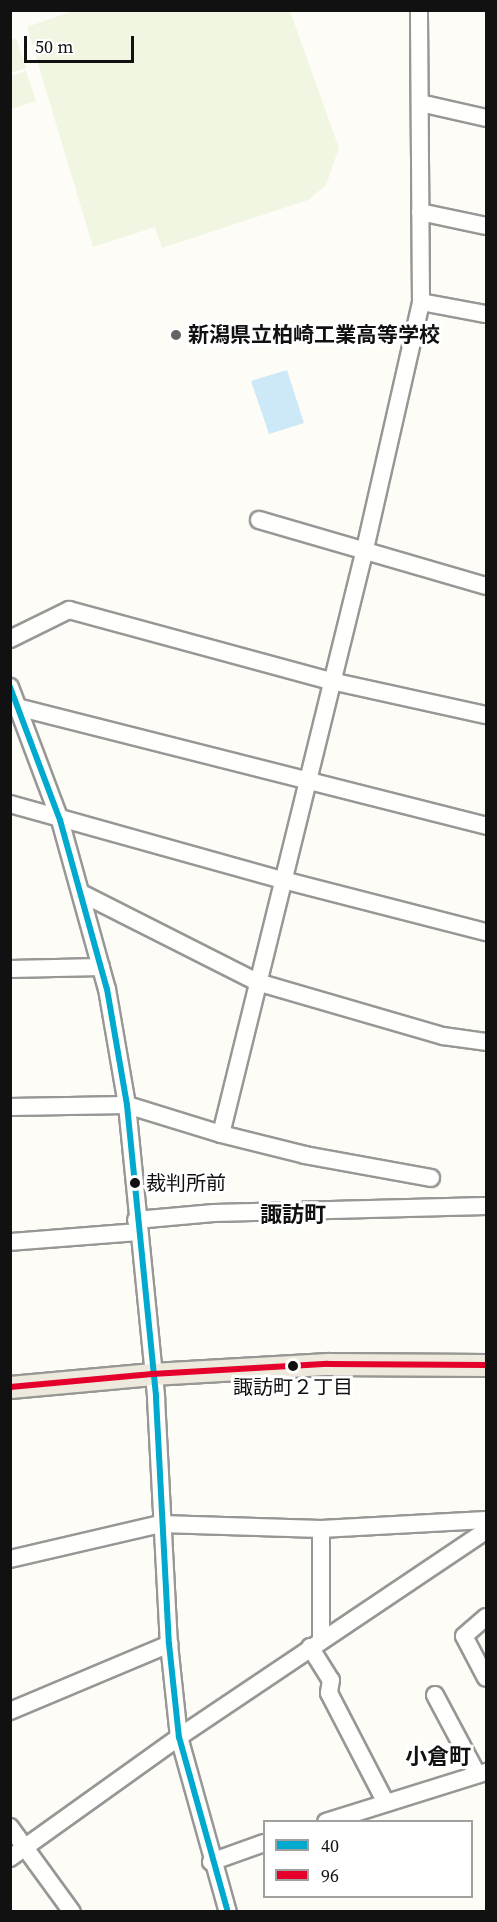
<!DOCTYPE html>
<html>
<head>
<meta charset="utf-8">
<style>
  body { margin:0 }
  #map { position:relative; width:497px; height:1922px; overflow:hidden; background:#fdfcf7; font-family:"Source Serif 4","Noto Sans JP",serif }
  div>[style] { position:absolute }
  .pitch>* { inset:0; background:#f0f6e1 }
  .water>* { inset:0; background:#cde8f7 }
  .roads { filter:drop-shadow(2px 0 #979795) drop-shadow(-2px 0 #979795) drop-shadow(0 2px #979795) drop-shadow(0 -2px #979795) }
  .minor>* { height:16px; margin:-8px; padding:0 8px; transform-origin:8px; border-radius:8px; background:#fffffe }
  .major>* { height:21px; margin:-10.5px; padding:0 10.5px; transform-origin:10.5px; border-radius:10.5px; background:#ede9dc }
  .bus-1>* { height:6px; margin:-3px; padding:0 3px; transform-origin:3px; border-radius:3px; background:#00a9ce }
  .bus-2>* { height:6px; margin:-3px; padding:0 3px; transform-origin:3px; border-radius:3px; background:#e4002b }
  .dots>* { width:16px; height:16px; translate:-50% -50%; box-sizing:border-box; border:3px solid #fff; border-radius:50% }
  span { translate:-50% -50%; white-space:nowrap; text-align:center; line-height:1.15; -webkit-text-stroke:6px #fff; paint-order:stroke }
  .bus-label { font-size:20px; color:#111 }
  .left { translate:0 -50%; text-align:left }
  .poi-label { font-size:21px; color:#111; font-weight:700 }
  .neighbourhood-label { font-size:22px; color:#111; font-weight:700 }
  .frame { position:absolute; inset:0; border:12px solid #111; pointer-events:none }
  .legend { position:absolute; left:263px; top:1820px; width:210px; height:78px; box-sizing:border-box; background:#fff; border:2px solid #a0a0a0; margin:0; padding:8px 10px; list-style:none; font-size:18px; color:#111 }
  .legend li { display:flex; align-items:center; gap:12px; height:30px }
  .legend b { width:30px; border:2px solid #a0a0a0 }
  .scale { position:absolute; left:24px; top:36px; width:110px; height:27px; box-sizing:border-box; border:3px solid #111; border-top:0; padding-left:8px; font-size:18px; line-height:21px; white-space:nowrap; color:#111; -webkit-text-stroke:4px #fff; paint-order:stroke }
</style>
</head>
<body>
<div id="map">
  <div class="pitch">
    <div style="clip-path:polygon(76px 10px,290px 11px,339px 148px,326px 185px,308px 200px,162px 248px,155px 227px,93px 247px,27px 27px)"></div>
    <div style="clip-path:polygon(16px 38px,26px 68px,11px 73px,11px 40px)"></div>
    <div style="clip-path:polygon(26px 71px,36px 101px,11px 109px,11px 76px)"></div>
  </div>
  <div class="water">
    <div style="clip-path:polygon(287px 370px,304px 423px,269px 434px,251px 381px)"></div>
  </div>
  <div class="roads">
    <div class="minor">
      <div style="left:420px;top:103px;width:68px;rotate:12.8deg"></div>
      <div style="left:420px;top:212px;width:67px;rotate:12deg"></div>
      <div style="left:421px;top:302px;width:66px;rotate:10.5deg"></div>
      <div style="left:259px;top:520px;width:236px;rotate:16.2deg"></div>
      <div style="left:10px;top:639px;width:66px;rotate:-26.2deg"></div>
      <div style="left:69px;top:610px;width:271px;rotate:15.2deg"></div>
      <div style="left:331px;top:681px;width:159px;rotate:12.4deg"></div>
      <div style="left:10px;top:687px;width:142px;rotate:69.4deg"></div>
      <div style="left:60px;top:820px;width:175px;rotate:74.5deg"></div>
      <div style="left:107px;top:989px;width:118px;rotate:80.2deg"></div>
      <div style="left:127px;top:1105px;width:294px;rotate:84.3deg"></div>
      <div style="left:156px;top:1398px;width:246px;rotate:87deg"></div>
      <div style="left:169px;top:1644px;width:94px;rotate:83.9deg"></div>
      <div style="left:179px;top:1737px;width:182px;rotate:74.4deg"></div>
      <div style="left:17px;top:707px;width:484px;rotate:14.2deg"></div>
      <div style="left:10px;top:804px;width:283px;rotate:15.6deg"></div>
      <div style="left:283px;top:880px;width:210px;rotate:14.4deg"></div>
      <div style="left:81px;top:893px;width:197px;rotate:26.8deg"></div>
      <div style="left:257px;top:982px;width:194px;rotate:16.2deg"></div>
      <div style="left:443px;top:1036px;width:43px;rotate:7.9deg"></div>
      <div style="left:10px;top:969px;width:91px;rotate:-1.3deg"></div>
      <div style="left:10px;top:1107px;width:117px;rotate:-1deg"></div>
      <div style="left:127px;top:1105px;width:98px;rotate:17.1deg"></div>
      <div style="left:221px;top:1134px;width:602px;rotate:-76.17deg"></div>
      <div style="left:365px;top:549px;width:253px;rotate:-77.2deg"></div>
      <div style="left:421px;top:302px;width:292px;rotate:-90.4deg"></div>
      <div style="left:221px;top:1134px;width:87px;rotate:14deg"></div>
      <div style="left:305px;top:1155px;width:128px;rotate:10.3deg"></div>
      <div style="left:136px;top:1220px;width:78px;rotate:-5.1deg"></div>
      <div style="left:214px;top:1213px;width:272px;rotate:-1.5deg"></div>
      <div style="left:10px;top:1242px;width:127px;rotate:-4.5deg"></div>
      <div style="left:10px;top:1559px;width:155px;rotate:-13.1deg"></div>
      <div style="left:161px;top:1524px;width:160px;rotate:1.8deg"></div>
      <div style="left:321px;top:1529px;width:165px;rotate:-3.1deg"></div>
      <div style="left:486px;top:1617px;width:29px;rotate:139deg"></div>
      <div style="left:464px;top:1636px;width:47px;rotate:62.4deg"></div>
      <div style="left:321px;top:1640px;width:111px;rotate:-90deg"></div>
      <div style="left:310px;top:1647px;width:39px;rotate:58deg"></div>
      <div style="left:331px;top:1680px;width:13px;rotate:99deg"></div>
      <div style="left:329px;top:1693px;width:122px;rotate:62.6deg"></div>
      <div style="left:435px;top:1695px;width:89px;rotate:62deg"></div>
      <div style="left:10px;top:1711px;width:173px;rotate:-22.8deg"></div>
      <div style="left:326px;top:1822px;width:168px;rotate:-17.4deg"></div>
      <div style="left:10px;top:1827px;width:105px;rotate:53.9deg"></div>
      <div style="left:10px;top:1858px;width:208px;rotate:-35.6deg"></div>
      <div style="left:179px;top:1737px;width:370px;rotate:-33.9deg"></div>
      <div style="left:211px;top:1862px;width:56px;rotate:-19.7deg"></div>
    </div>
    <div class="major">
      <div style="left:10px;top:1387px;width:143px;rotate:-5.2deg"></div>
      <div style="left:152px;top:1374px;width:176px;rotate:-3.3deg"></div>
      <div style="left:328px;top:1364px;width:158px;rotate:0.4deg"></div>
    </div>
  </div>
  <div class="bus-1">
    <div style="left:10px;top:687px;width:142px;rotate:69.4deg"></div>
    <div style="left:60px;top:820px;width:175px;rotate:74.5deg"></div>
    <div style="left:107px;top:989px;width:118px;rotate:80.2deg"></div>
    <div style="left:127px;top:1105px;width:294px;rotate:84.3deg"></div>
    <div style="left:156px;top:1398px;width:246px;rotate:87deg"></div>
    <div style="left:169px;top:1644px;width:94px;rotate:83.9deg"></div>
    <div style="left:179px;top:1737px;width:182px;rotate:74.4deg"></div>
  </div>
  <div class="bus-2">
    <div style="left:10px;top:1387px;width:143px;rotate:-5.2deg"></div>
    <div style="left:152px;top:1374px;width:176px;rotate:-3.3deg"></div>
    <div style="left:328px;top:1364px;width:158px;rotate:0.4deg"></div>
  </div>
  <div class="dots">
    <div style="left:176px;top:335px;background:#646362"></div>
    <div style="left:135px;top:1183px;background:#111"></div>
    <div style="left:293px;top:1366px;background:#111"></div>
  </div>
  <div class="bus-label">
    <span class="left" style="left:146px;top:1183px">裁判所前</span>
    <span style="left:293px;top:1387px">諏訪町２丁目</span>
  </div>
  <div class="poi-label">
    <span class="left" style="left:188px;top:335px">新潟県立柏崎工業高等学校</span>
  </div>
  <div class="neighbourhood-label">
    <span style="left:293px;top:1215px">諏訪町</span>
    <span style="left:438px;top:1757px">小倉町</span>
  </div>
  <div class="frame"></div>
  <ul class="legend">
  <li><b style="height:8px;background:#00a9ce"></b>40</li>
  <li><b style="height:8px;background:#e4002b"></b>96</li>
  </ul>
  <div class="scale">50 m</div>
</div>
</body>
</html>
